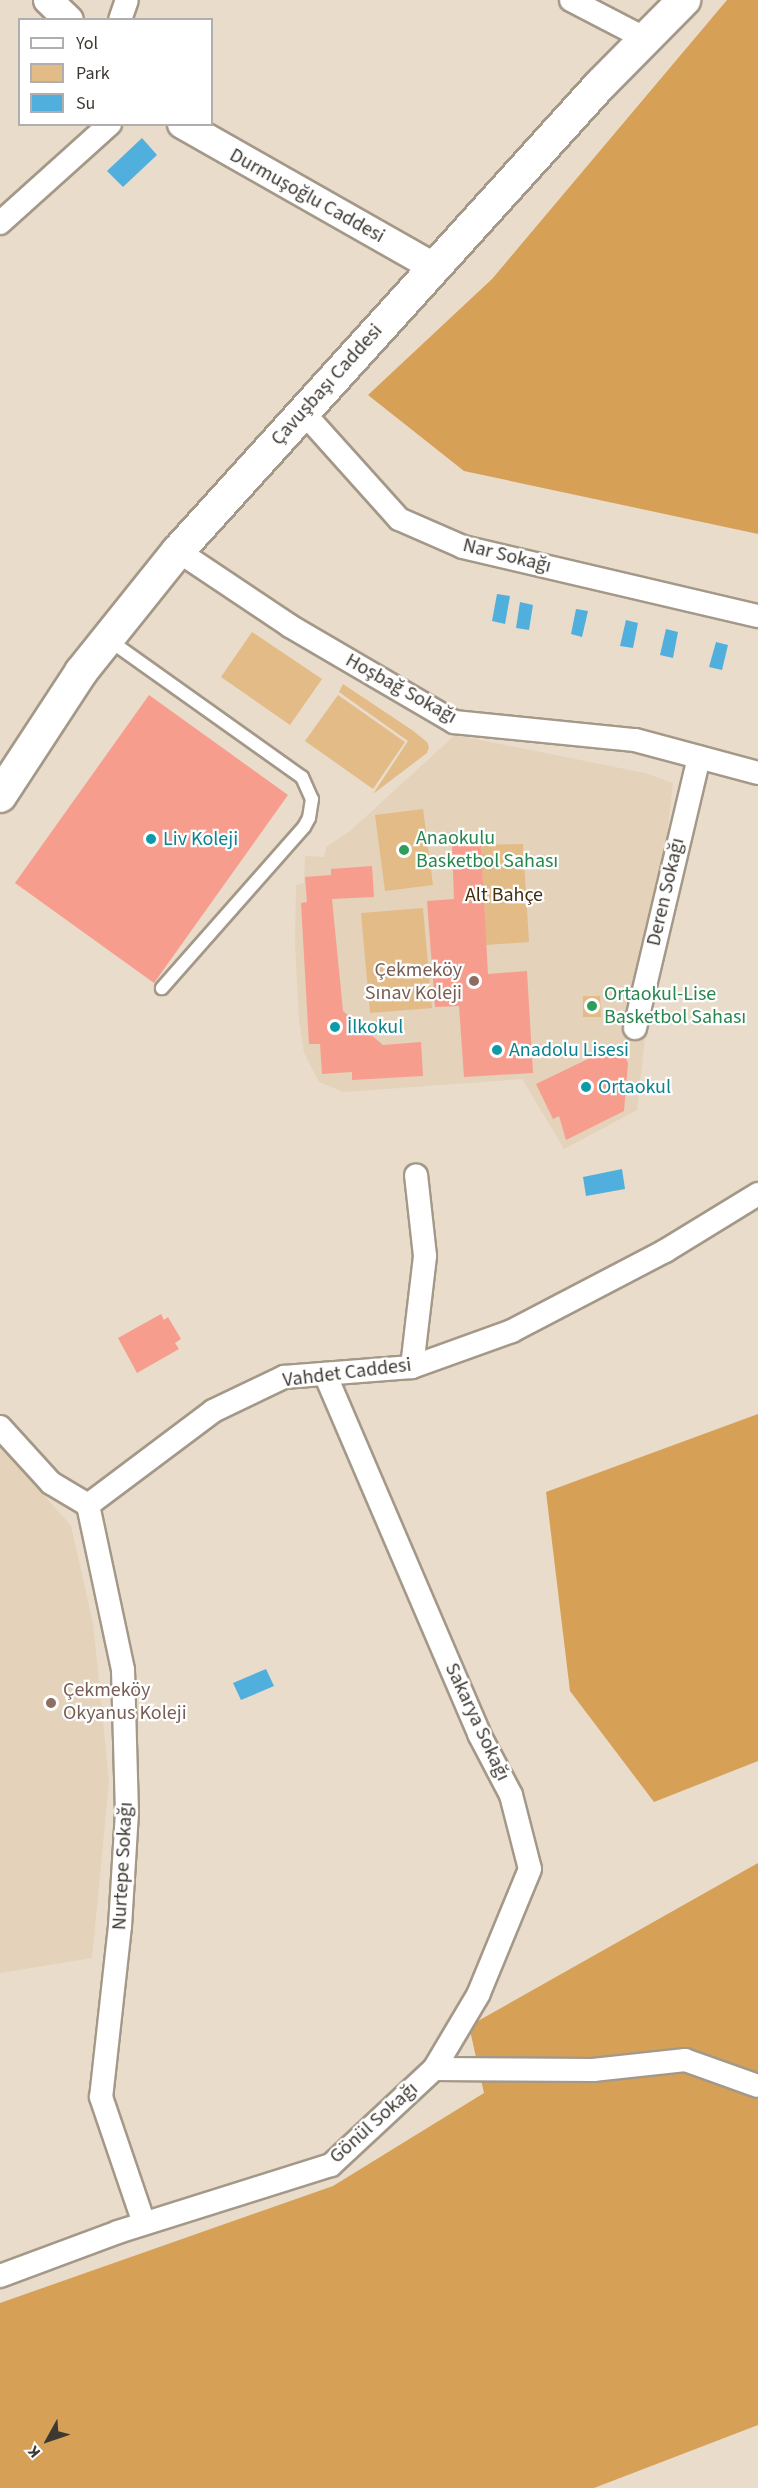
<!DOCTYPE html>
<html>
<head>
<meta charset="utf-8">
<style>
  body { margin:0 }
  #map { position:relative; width:758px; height:2488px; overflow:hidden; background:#e9dccb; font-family:"Source Sans 3",sans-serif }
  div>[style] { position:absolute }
  .built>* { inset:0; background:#e4d2bb }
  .green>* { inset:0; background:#e3bb87 }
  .forest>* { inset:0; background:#d6a057 }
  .water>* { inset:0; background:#50afdd }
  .building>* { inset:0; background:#f79d8d }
  .roads { filter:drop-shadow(2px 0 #a49888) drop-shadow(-2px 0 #a49888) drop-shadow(0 2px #a49888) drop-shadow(0 -2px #a49888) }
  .service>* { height:12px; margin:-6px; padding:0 6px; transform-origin:6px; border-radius:6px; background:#fff }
  .minor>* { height:22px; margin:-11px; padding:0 11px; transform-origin:11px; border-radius:11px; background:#fff }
  .tertiary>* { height:28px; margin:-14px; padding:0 14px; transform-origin:14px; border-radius:14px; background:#fff }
  .secondary>* { height:32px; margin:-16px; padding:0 16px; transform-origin:16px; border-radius:16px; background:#fff }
  .dots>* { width:16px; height:16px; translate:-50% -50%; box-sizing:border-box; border:3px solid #fff; border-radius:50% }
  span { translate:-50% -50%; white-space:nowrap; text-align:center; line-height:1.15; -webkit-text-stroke:4.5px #fff; paint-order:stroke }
  .street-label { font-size:20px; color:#3d3832 }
  .leisure-label { font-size:20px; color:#27864d }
  .left { translate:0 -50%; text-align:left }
  .culture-label { font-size:20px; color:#0d838f }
  .park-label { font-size:20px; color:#442e0d }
  .education-label { font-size:20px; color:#785e54 }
  .right { translate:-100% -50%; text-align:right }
  .legend { position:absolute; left:18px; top:18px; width:195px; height:108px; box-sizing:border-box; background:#fff; border:2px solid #b1afad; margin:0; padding:8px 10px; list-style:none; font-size:18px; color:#3d3832 }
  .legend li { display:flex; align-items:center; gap:12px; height:30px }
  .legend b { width:30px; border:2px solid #b1afad }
  .north { position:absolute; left:18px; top:2410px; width:60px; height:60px; -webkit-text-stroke:4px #fff; paint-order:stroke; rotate:230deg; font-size:16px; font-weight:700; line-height:24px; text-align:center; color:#3d3832 }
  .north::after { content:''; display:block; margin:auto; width:21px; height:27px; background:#3d3832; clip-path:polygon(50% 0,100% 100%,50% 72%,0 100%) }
</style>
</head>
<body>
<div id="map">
  <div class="built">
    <div style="clip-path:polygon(455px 735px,645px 773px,673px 783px,637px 1110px,564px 1149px,522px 1079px,344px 1092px,319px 1082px,304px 1053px,299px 1020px,295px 942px,296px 885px,304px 883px,305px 856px,324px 857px,326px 847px,350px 831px)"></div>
    <div style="clip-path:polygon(0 1445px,71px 1526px,93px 1623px,109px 1782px,92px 1958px,0 1973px)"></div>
  </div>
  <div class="green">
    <div style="clip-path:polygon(252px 632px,322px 679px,290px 725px,221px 677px)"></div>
    <div style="clip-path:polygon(343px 684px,412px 730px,427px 742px,429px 747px,427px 753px,373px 794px,408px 741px,339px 692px)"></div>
    <div style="clip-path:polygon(338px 695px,405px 742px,373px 789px,305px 741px)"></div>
    <div style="clip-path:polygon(423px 809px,433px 885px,385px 891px,375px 815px)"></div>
    <div style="clip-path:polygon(523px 844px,529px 942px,486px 945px,481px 845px)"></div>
    <div style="clip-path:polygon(423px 908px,432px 1008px,370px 1013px,361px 913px)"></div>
    <div style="clip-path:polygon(583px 996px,600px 996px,601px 1017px,583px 1017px)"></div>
  </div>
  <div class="forest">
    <div style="clip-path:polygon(727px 0,758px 0,758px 534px,464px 471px,368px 395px,492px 279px)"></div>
    <div style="clip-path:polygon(758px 1414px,758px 1761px,654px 1802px,570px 1691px,546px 1492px)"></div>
    <div style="clip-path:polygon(758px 1863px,758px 2425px,594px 2488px,0 2488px,0 2303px,333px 2186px,484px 2093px,469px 2026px)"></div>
  </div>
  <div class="water">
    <div style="clip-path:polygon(142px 138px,157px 155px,123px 187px,107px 171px)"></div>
    <div style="clip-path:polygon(497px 594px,510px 596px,505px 624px,492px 621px)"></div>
    <div style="clip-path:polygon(520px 602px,533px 605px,529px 630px,516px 628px)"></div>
    <div style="clip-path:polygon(576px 609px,588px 611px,582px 637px,571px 634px)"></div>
    <div style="clip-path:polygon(626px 620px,638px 623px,633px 648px,620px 646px)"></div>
    <div style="clip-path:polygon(666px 629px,678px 632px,673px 658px,660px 655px)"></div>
    <div style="clip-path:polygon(716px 642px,728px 645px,722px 670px,709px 667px)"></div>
    <div style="clip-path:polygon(622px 1169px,625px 1189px,586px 1196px,583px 1177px)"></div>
    <div style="clip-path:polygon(266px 1669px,274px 1686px,241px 1700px,233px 1683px)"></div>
  </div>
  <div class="building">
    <div style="clip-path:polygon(149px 695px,288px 795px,154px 983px,15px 883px)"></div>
    <div style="clip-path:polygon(481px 845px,488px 974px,527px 971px,533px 1073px,464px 1077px,459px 1006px,435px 1007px,427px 901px,454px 899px,452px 846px)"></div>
    <div style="clip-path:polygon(372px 866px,374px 897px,332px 899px,343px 1011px,383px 1045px,421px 1042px,423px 1076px,352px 1080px,352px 1072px,322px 1074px,320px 1044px,309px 1044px,301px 903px,307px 902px,305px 877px,331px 875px,331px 869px)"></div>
    <div style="clip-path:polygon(619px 1044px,628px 1063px,624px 1111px,566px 1140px,559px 1116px,553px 1119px,536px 1084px)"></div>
    <div style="clip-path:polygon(161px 1314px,164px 1320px,168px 1317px,181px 1339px,175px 1343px,179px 1349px,137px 1373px,118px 1338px)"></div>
  </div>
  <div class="roads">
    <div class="service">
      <div style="left:109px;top:640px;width:237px;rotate:35.4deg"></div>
      <div style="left:302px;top:777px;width:24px;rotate:66deg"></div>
      <div style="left:312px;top:799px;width:19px;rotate:99deg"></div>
      <div style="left:309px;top:818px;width:10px;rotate:119deg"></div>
      <div style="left:304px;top:827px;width:215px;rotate:131.4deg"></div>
    </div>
    <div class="minor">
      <div style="left:571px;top:0;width:85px;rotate:27.5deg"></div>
      <div style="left:120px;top:20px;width:21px;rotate:-71deg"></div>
      <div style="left:0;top:223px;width:148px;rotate:-42deg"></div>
      <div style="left:303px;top:412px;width:144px;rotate:48.1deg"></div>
      <div style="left:399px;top:519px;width:70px;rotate:23.6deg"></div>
      <div style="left:463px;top:547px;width:303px;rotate:13.2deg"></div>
      <div style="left:178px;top:551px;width:135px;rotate:33.8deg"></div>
      <div style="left:290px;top:626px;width:190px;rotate:30.3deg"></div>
      <div style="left:454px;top:722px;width:182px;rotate:5.7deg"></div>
      <div style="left:635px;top:740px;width:127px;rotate:15deg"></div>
      <div style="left:635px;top:1028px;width:278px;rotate:-76.7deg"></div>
      <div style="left:412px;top:1367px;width:112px;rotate:-83.3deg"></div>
      <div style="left:425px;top:1256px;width:81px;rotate:-96.3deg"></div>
      <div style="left:325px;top:1374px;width:392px;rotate:66.8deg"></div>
      <div style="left:479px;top:1734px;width:69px;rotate:62.3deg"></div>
      <div style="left:511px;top:1795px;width:76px;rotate:75.6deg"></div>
      <div style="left:530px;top:1869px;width:136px;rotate:112.4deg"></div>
      <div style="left:478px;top:1995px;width:86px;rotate:120.7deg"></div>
      <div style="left:0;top:1427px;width:76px;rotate:47.7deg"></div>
      <div style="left:51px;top:1483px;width:43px;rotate:30.7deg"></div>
      <div style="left:88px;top:1505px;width:156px;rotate:-36.9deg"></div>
      <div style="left:213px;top:1411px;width:79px;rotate:-25.6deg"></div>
      <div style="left:284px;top:1377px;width:128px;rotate:-4.5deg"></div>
      <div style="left:412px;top:1367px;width:106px;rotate:-19.8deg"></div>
      <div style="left:512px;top:1331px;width:173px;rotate:-27.6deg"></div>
      <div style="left:665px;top:1251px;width:109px;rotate:-31.5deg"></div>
      <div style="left:88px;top:1505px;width:169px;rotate:78deg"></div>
      <div style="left:123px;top:1670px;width:142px;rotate:88.4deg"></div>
      <div style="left:127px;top:1812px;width:114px;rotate:93.5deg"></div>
      <div style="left:120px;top:1926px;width:172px;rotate:96.3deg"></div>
      <div style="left:101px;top:2097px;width:133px;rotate:71.2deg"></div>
      <div style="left:0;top:2276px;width:126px;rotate:-20.4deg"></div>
      <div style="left:118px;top:2232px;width:223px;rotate:-17.5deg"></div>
      <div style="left:331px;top:2165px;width:141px;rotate:-43deg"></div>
      <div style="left:434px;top:2069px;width:159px;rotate:0.4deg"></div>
      <div style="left:593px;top:2070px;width:93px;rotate:-6.2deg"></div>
      <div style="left:685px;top:2060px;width:77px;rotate:19.6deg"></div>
    </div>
    <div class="tertiary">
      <div style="left:48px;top:0;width:29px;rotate:44deg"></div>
      <div style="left:182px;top:124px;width:290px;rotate:29.6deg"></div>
    </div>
    <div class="secondary">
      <div style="left:0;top:796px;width:148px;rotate:-56.8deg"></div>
      <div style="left:81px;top:672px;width:155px;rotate:-51.3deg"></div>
      <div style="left:178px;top:551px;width:629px;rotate:-47.84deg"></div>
      <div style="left:600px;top:85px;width:120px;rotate:-45.3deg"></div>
    </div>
  </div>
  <div class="dots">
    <div style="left:151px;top:839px;background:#0f9aa8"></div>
    <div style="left:404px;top:850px;background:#2e9e5b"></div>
    <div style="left:474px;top:981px;background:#8d6e63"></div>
    <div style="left:592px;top:1006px;background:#2e9e5b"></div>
    <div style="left:335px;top:1027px;background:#0f9aa8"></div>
    <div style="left:497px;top:1050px;background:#0f9aa8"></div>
    <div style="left:586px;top:1087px;background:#0f9aa8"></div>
    <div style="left:51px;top:1703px;background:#8d6e63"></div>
  </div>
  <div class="street-label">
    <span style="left:307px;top:196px;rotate:29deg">Durmuşoğlu Caddesi</span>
    <span style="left:327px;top:385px;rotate:-48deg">Çavuşbaşı Caddesi</span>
    <span style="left:507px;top:556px;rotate:14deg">Nar Sokağı</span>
    <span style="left:401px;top:689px;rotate:29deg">Hoşbağ Sokağı</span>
    <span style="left:666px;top:892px;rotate:-77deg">Deren Sokağı</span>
    <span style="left:347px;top:1373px;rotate:-7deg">Vahdet Caddesi</span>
    <span style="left:477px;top:1722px;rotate:65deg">Sakarya Sokağı</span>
    <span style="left:123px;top:1866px;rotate:-87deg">Nurtepe Sokağı</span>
    <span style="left:374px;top:2123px;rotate:-42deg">Gönül Sokağı</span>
  </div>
  <div class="leisure-label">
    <span class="left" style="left:416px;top:850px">Anaokulu<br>Basketbol Sahası</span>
    <span class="left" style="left:604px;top:1006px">Ortaokul-Lise<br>Basketbol Sahası</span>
  </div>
  <div class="culture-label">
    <span class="left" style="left:163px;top:839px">Liv Koleji</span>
    <span class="left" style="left:347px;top:1027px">İlkokul</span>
    <span class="left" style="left:509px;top:1050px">Anadolu Lisesi</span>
    <span class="left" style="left:598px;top:1087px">Ortaokul</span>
  </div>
  <div class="park-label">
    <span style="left:504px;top:895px">Alt Bahçe</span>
  </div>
  <div class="education-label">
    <span class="right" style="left:462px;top:982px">Çekmeköy<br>Sınav Koleji</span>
    <span class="left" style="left:63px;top:1702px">Çekmeköy<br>Okyanus Koleji</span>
  </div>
  <ul class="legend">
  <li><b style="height:8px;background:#fff"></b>Yol</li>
  <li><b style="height:16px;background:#e3bb87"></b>Park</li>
  <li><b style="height:16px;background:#50afdd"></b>Su</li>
  </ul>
  <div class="north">K</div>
</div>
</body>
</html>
